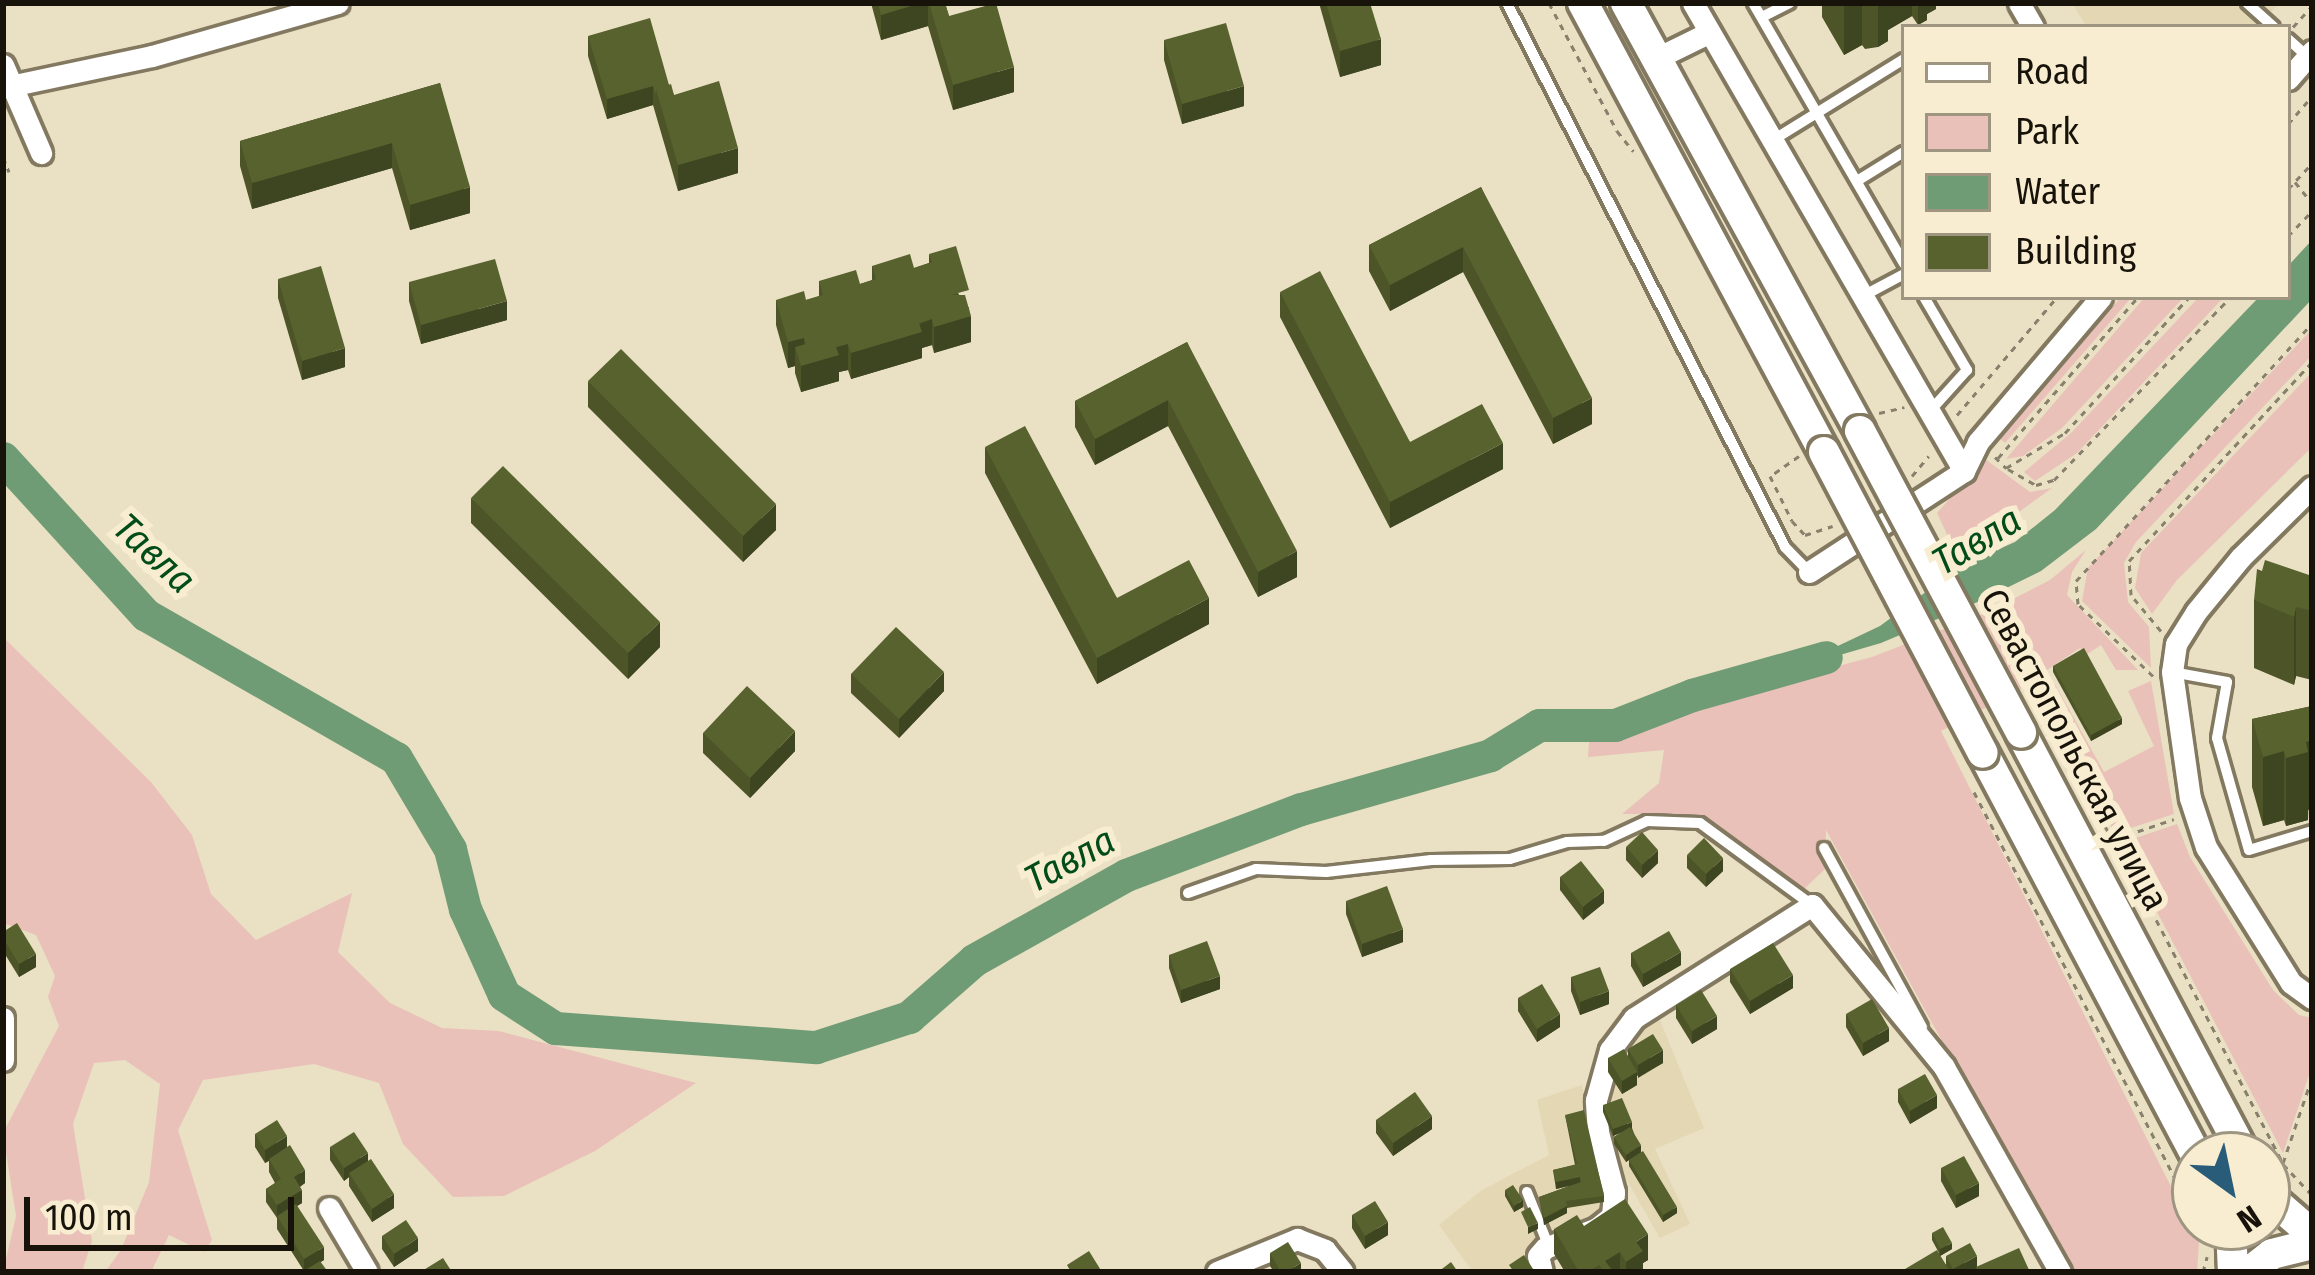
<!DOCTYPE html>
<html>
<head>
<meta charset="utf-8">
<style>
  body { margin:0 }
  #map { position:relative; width:2315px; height:1275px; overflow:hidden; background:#eae0c4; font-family:"Fira Sans Condensed",sans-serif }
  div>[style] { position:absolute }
  .built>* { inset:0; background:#e4d7b4 }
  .green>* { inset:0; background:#e9c1b9 }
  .water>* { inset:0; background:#709c75 }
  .river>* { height:33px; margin:-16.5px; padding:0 16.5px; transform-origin:16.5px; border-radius:16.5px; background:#709c75 }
  .path>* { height:3px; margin-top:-1.5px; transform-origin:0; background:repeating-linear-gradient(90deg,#88806d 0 6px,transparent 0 12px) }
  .roads { filter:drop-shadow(3px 0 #837960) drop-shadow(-3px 0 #837960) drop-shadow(0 3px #837960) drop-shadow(0 -3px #837960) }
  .lane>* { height:10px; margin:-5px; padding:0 5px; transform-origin:5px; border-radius:5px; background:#fff }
  .street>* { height:21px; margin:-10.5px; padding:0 10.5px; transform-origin:10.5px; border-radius:10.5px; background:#fff }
  .primary>* { height:30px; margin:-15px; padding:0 15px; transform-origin:15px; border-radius:15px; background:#fff }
  .bridges { filter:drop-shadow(3px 0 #837960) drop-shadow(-3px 0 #837960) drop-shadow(0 3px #837960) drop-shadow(0 -3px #837960) }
  .primary-bridge>* { height:30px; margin:-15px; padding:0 15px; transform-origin:15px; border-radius:15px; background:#fff }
  .wall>* { inset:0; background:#4c5428 }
  .shaded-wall>* { inset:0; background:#3e4521 }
  .building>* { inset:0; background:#58622f }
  span { translate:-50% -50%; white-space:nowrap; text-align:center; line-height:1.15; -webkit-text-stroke:12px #f8edd1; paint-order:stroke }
  .street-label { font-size:36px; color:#17130a }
  .water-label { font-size:39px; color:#024c1a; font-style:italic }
  .frame { position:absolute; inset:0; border:6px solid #17130a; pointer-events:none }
  .legend { position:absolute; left:1901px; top:24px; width:390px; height:276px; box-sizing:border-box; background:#f8edd1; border:3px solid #9e9681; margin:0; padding:15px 21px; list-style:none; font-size:36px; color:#17130a }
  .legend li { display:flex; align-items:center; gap:24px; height:60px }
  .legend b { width:60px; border:3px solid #9e9681 }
  .north { position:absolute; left:2171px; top:1131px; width:120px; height:120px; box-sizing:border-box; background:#f8edd1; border:3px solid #9e9681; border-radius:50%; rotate:147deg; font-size:33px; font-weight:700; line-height:48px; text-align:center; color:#17130a }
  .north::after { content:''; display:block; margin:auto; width:42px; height:54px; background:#285c78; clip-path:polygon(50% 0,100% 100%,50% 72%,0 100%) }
  .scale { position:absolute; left:24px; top:1197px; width:270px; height:54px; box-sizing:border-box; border:6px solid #17130a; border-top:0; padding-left:15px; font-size:36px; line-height:42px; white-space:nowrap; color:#17130a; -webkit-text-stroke:9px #f8edd1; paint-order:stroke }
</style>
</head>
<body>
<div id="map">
  <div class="built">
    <div style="clip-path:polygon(2072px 3px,2279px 3px,2258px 27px,2087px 27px)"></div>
    <div style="clip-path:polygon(1657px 1013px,1704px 1128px,1655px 1149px,1690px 1224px,1660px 1238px,1607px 1146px,1601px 1096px,1613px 1060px)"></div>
    <div style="clip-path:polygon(1582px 1085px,1609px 1195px,1608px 1212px,1533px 1242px,1528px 1257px,1538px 1272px,1473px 1272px,1439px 1225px,1482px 1190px,1549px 1155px,1537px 1100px)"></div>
  </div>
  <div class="green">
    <div style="clip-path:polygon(2121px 297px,2132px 297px,2005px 443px,1999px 438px)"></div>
    <div style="clip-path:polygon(2145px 297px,2184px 297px,2062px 428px,2023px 456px,2006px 459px)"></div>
    <div style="clip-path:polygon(2199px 297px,2224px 297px,2077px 453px,2035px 481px,2024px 472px,2071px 433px)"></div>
    <div style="clip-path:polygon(2312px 329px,2312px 355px,2136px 542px,2124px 563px,2128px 602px,2149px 627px,2151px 668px,2082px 601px,2088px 568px)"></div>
    <div style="clip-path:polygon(2312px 372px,2312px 447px,2177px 580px,2152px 614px,2135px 588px,2141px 553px)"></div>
    <div style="clip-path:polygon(1985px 459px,2030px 492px,2052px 488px,2012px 517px,1951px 543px,1937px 513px)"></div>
    <div style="clip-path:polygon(2086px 550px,2072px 572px,2067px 595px,2138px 670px,2116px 670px,2101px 645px,2086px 655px,2080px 648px,2047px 670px,2104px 772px,2154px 746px,2128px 691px,2151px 681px,2174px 814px,2115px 833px,2029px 685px,1941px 731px,2199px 1242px,2197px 1272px,2069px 1272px,1826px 830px,1825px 869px,1804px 889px,1690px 814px,1622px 814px,1659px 783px,1664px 750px,1588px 757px,1589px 742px,1710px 700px,1872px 657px,1988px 612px,2050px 580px)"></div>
    <div style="clip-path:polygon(3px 637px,151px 782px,192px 835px,211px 894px,256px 940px,352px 893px,338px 952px,390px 1003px,442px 1028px,499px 1031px,696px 1083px,595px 1151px,504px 1196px,453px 1197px,403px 1144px,379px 1083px,314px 1064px,203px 1080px,178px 1130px,212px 1240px,204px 1252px,169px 1235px,151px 1272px,105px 1272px,121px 1250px,149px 1182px,160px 1084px,125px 1060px,94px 1063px,73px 1124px,92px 1241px,82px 1272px,3px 1272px,16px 1216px,3px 1133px,59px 1026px,48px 997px,55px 976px,36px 935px,3px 923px)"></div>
    <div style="clip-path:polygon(2177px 824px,2190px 857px,2273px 990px,2299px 1015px,2312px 1018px,2312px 1066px,2283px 1153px,2121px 843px)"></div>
  </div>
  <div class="water">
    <div style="clip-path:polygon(2312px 240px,2312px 299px,2096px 529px,2041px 571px,1980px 601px,1881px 643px,1785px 671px,1880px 626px,1962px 565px,2015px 542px,2055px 510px,2259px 297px,2288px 297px,2288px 266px)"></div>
  </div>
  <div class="river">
    <div style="left:3px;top:458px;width:212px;rotate:47.7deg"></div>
    <div style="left:146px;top:615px;width:288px;rotate:29.8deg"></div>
    <div style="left:396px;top:758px;width:106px;rotate:59.3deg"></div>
    <div style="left:450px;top:849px;width:62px;rotate:76deg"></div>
    <div style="left:465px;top:909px;width:94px;rotate:65.6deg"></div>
    <div style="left:504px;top:995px;width:61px;rotate:32.9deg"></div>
    <div style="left:555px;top:1028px;width:262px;rotate:4.2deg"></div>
    <div style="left:816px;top:1047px;width:98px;rotate:-17.9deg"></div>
    <div style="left:909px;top:1017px;width:86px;rotate:-41.2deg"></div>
    <div style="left:974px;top:960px;width:174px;rotate:-29.2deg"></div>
    <div style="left:1126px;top:875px;width:187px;rotate:-20.7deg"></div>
    <div style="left:1301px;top:809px;width:197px;rotate:-15.9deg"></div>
    <div style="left:1490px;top:755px;width:57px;rotate:-31.5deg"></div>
    <div style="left:1539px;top:725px;width:76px"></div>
    <div style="left:1615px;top:725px;width:83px;rotate:-21.3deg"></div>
    <div style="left:1692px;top:695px;width:139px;rotate:-15.8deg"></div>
  </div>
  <div class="path">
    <div style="left:1549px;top:3px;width:145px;rotate:62deg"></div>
    <div style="left:1617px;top:131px;width:26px;rotate:51deg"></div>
    <div style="left:2293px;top:27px;width:28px;rotate:-48deg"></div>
    <div style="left:2288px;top:124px;width:37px;rotate:-49deg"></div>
    <div style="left:3px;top:157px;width:16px;rotate:68deg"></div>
    <div style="left:2295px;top:182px;width:27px;rotate:51deg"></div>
    <div style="left:2288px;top:189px;width:35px;rotate:-47deg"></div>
    <div style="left:2288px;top:236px;width:35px;rotate:-46deg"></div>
    <div style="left:1879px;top:413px;width:26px;rotate:-13deg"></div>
    <div style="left:1957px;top:415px;width:155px;rotate:-49.7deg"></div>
    <div style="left:1799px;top:456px;width:35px;rotate:145deg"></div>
    <div style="left:1770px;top:476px;width:50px;rotate:63.9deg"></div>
    <div style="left:1792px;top:521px;width:19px;rotate:47deg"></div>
    <div style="left:1805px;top:535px;width:29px;rotate:-18deg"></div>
    <div style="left:1995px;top:457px;width:16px;rotate:45deg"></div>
    <div style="left:2006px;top:468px;width:69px;rotate:-30.7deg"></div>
    <div style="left:2065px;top:433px;width:184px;rotate:-47.6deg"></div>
    <div style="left:1998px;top:458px;width:213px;rotate:-49deg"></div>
    <div style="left:2008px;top:469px;width:32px;rotate:30deg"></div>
    <div style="left:2036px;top:485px;width:19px;rotate:-16deg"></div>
    <div style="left:2054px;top:480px;width:255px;rotate:-46deg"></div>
    <div style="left:1912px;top:476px;width:26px;rotate:-50deg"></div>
    <div style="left:2161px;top:631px;width:47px;rotate:-129.8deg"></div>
    <div style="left:2131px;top:595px;width:34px;rotate:-93deg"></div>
    <div style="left:2129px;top:561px;width:270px;rotate:-47.4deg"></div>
    <div style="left:2153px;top:676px;width:104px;rotate:-136.2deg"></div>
    <div style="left:2078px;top:604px;width:23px;rotate:-95deg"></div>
    <div style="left:2076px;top:581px;width:350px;rotate:-47.5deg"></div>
    <div style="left:2055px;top:744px;width:131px;rotate:58.7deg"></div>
    <div style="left:2123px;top:856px;width:347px;rotate:62.5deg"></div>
    <div style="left:2283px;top:1164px;width:42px;rotate:46.9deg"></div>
    <div style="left:1974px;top:792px;width:478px;rotate:62.5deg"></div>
    <div style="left:2115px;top:839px;width:62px;rotate:-18.7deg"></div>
    <div style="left:2283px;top:1163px;width:90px;rotate:-71.2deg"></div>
    <div style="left:2200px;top:1227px;width:22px;rotate:72deg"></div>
    <div style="left:2203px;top:1272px;width:16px;rotate:-75deg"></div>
  </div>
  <div class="roads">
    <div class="lane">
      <div style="left:1507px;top:3px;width:611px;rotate:62.93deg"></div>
      <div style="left:1785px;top:547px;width:35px;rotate:46deg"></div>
      <div style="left:1753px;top:3px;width:301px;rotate:59.9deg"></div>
      <div style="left:2247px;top:3px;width:36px;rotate:42deg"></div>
      <div style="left:1762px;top:17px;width:31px;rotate:-27deg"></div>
      <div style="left:2288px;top:39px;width:25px;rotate:42deg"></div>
      <div style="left:1773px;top:140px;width:154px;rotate:-31.7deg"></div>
      <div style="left:1857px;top:181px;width:55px;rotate:-31.7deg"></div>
      <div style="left:1863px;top:296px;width:47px;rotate:-28.2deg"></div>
      <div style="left:1924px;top:297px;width:85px;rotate:59.5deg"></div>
      <div style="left:1967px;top:370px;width:55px;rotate:132.1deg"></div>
      <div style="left:2172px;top:672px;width:56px;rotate:10.3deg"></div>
      <div style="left:2227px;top:682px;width:57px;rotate:100.1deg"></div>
      <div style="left:2217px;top:738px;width:116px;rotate:74.1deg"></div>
      <div style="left:2249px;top:850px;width:66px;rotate:-16.8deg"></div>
      <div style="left:1824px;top:848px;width:204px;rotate:61.3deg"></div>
      <div style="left:1188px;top:893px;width:72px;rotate:-19.4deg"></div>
      <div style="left:1256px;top:869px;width:70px;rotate:2.5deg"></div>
      <div style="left:1326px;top:872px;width:106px;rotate:-6.5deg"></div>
      <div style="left:1431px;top:860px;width:79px;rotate:-0.7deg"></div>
      <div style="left:1510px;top:859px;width:59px;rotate:-16.6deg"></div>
      <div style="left:1567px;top:842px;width:37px;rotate:-2deg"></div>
      <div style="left:1604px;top:841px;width:47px;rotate:-24.9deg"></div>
      <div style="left:1647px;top:821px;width:53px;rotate:2.2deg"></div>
      <div style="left:1700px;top:823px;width:139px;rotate:36.2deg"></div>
      <div style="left:1527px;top:1192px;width:59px;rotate:68.2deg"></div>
    </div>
    <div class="street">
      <div style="left:1693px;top:3px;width:541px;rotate:59.93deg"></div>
      <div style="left:2019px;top:3px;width:28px;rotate:60deg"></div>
      <div style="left:1655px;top:59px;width:59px;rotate:-26.1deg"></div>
      <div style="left:3px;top:65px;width:96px;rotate:66.6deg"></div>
      <div style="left:2288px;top:79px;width:37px;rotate:-49deg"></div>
      <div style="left:10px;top:86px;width:145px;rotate:-11.9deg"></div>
      <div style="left:152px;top:56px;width:193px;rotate:-15.9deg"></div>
      <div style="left:2312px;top:487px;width:100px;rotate:135.4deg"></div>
      <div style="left:2241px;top:557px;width:71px;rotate:129.3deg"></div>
      <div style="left:2196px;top:612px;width:38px;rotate:122deg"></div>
      <div style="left:2176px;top:644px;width:28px;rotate:98deg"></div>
      <div style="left:2172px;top:672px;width:127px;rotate:81.9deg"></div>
      <div style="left:2190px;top:798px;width:52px;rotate:71.9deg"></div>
      <div style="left:2206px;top:847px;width:160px;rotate:58deg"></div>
      <div style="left:2291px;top:983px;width:26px;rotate:36deg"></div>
      <div style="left:1809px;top:572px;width:185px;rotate:-33.1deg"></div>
      <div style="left:1964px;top:471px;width:32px;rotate:-64deg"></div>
      <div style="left:1978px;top:442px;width:190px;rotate:-49.7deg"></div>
      <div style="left:3px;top:1018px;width:42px;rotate:90deg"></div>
      <div style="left:329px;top:1208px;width:74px;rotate:59.3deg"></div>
      <div style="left:1217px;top:1272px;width:87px;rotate:-22.4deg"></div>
      <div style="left:1297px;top:1239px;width:30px;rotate:21deg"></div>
      <div style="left:1325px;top:1250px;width:28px;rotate:51deg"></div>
      <div style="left:1542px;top:1272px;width:16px;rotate:-104deg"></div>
      <div style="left:1538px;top:1256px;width:11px;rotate:-49deg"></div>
      <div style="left:1545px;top:1248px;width:56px;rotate:-21deg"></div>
      <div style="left:1597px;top:1228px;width:19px;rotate:-39deg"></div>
      <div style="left:1612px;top:1216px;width:24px;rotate:-85deg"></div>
      <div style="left:1614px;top:1192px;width:62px;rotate:-104.9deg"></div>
      <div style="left:1598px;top:1132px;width:32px;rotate:-94deg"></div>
      <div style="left:1596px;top:1100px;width:52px;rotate:-74.4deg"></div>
      <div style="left:1610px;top:1050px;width:40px;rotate:-53deg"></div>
      <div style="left:1634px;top:1018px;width:211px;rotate:-32.4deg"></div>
      <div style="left:1812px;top:905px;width:209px;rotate:50.8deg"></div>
      <div style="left:1944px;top:1067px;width:236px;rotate:60.5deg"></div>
    </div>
    <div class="primary">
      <div style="left:1583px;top:3px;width:510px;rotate:61.78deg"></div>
      <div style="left:1626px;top:3px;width:488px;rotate:61.3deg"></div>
      <div style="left:2021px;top:733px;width:477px;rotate:62.1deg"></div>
      <div style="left:1983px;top:753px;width:455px;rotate:62.1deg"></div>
      <div style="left:2267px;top:1195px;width:60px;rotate:40.9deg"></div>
      <div style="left:2231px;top:1227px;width:45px;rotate:87.5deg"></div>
      <div style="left:2249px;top:1272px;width:29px;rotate:-38deg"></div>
      <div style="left:2272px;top:1254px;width:41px;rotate:-14deg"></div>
    </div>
  </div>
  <div class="bridges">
    <div class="primary-bridge">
      <div style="left:1860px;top:431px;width:342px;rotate:61.9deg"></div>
      <div style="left:1824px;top:452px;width:340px;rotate:62.2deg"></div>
    </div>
  </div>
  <div class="wall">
    <div style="clip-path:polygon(871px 3px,945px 3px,949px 16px,1014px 92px,953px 110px,928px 26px,881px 40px)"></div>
    <div style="clip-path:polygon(1319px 3px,1370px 3px,1381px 65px,1340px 77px)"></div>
    <div style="clip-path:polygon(1822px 3px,1936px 3px,1936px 9px,1927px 14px,1927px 20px,1918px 25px,1912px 16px,1888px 30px,1888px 41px,1878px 47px,1865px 49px,1862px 45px,1844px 55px,1822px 17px)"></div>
    <div style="clip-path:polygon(588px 36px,669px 85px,674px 95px,738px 173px,678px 191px,653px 105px,607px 119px,588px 56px)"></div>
    <div style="clip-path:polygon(1164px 40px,1244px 106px,1182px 124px,1164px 60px)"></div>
    <div style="clip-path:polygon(440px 83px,470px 213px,410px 230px,392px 168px,252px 209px,240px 166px,240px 141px)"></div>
    <div style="clip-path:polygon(1481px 187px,1592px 424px,1553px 444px,1463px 272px,1390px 311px,1369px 271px,1369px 245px)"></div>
    <div style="clip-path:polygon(929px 254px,969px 308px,971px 342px,934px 353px,932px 345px,922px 348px,922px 358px,851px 379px,848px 370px,839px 372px,839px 381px,801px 392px,795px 373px,795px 366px,788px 368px,776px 325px,776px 300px,806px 300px,819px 296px,819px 281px,860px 284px,872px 280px,872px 266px,914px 268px,929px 263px)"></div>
    <div style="clip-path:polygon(278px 279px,345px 367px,302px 380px,278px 298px)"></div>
    <div style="clip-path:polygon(409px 282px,507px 320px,421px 344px,409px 301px)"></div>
    <div style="clip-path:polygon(1280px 292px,1410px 442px,1503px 469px,1390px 528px,1280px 317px)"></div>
    <div style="clip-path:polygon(1187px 342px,1297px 577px,1258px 597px,1168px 426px,1095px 465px,1075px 427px,1075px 401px)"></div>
    <div style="clip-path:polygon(588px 381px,776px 530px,743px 562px,588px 407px)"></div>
    <div style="clip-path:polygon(985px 447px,1117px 598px,1209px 624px,1097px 684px,985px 473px)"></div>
    <div style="clip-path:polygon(471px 498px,660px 647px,628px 679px,471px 523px)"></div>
    <div style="clip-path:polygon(2312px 576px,2312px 680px,2296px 676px,2294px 685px,2254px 668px,2254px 600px)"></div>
    <div style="clip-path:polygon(2053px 666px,2122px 724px,2091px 741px,2053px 672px)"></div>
    <div style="clip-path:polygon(851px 674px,944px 691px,899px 738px,851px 693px)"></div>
    <div style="clip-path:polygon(2312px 706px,2308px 820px,2286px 826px,2284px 820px,2263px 826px,2252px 787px,2252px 719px)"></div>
    <div style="clip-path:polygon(703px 733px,795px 751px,750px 798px,703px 753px)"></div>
    <div style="clip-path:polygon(1626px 847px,1658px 863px,1642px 878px,1626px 860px)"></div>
    <div style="clip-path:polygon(1687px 855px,1723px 871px,1706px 887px,1687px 868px)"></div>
    <div style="clip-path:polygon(1560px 877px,1604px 903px,1583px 920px,1560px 890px)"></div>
    <div style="clip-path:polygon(1346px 901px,1403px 942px,1362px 957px,1346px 914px)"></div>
    <div style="clip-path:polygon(3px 932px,36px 967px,19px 977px,3px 951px)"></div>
    <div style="clip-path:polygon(1631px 953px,1681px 965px,1643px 987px,1631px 966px)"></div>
    <div style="clip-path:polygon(1169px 955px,1220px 989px,1181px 1003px,1169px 968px)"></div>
    <div style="clip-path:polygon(1730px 969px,1793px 988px,1750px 1014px,1730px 982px)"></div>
    <div style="clip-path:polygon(1571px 977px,1609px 1004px,1580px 1015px,1571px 991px)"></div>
    <div style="clip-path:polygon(1518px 998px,1560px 1027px,1537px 1042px,1518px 1011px)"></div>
    <div style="clip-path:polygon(1676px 1005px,1717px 1029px,1692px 1044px,1676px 1018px)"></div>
    <div style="clip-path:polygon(1846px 1014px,1889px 1041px,1863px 1056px,1846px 1027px)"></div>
    <div style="clip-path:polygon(1628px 1049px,1663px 1063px,1637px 1076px,1637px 1085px,1622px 1094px,1608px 1072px,1608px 1058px,1628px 1057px)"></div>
    <div style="clip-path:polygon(1898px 1089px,1937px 1108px,1910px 1124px,1898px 1102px)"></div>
    <div style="clip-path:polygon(1603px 1105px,1632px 1128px,1641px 1152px,1677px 1213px,1663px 1222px,1629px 1166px,1629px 1160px,1626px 1162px,1614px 1144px,1614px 1137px,1622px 1132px,1613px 1136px,1603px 1112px)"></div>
    <div style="clip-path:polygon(1565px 1115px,1604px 1196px,1604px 1202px,1567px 1208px,1567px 1213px,1544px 1225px,1539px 1197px,1569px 1186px,1556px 1189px,1553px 1170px,1575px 1165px)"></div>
    <div style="clip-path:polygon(1376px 1120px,1432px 1129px,1393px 1156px,1376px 1133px)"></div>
    <div style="clip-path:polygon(255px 1134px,287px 1147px,305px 1183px,300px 1187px,302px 1203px,297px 1206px,324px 1260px,304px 1271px,277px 1229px,277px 1218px,266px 1202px,266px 1189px,275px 1183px,269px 1172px,269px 1161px,265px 1163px,255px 1147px)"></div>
    <div style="clip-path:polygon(330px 1147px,368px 1161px,394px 1208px,372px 1222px,349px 1186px,349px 1177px,344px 1181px,330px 1160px)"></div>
    <div style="clip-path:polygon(1941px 1168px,1979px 1196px,1956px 1208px,1941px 1181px)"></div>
    <div style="clip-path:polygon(1505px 1190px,1523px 1207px,1514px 1212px,1505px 1196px)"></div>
    <div style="clip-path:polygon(1352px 1215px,1388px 1235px,1365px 1249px,1352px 1228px)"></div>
    <div style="clip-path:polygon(1554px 1229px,1648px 1260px,1643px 1263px,1643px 1272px,1565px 1272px,1554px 1254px)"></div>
    <div style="clip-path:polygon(1932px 1233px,1952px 1249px,1940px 1256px,1946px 1265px,1946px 1256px,1977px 1267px,2030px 1272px,1976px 1272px,1976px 1270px,1972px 1272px,1900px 1272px,1939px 1253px,1932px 1240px)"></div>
    <div style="clip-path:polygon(382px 1236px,418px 1251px,394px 1267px,382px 1249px)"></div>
    <div style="clip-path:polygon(1270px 1253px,1301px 1272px,1274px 1272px,1270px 1266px)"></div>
  </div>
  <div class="shaded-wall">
    <div style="clip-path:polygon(921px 3px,928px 3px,928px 26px,881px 40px,881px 15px)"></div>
    <div style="clip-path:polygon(1844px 3px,1862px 3px,1862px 45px,1844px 55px)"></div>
    <div style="clip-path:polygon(1878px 3px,1912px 3px,1912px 16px,1888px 30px,1888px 41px,1878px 47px)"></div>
    <div style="clip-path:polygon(1918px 3px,1936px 3px,1936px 9px,1927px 14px,1927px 20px,1918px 25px)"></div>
    <div style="clip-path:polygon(1381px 39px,1381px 65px,1340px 77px,1340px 51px)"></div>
    <div style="clip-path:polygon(1014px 67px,1014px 92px,953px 110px,953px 85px)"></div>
    <div style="clip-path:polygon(653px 86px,653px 105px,607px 119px,607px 99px)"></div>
    <div style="clip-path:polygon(1244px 86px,1244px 106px,1182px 124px,1182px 104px)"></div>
    <div style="clip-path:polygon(392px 143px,392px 168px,252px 209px,252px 183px)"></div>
    <div style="clip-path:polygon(738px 148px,738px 173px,678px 191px,678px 165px)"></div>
    <div style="clip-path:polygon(470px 187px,470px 213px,410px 230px,410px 205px)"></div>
    <div style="clip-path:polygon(1463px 247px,1463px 272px,1390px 311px,1390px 285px)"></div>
    <div style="clip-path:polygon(507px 301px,507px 320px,421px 344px,421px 325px)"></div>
    <div style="clip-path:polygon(971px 316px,971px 342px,934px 353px,934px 327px)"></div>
    <div style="clip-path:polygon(932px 319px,932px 345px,922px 348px,922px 358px,851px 379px,851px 353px)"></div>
    <div style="clip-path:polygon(804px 338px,804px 363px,795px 347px,795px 366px,788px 368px,788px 342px)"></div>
    <div style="clip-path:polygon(848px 344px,848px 370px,839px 372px,839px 381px,801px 392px,801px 366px,836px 347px)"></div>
    <div style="clip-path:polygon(345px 348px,345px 367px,302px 380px,302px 361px)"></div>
    <div style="clip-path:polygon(1592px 398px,1592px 424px,1553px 444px,1553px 418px)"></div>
    <div style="clip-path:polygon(1168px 400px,1168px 426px,1095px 465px,1095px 439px)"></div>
    <div style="clip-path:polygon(1503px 443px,1503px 469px,1390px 528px,1390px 502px)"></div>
    <div style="clip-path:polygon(776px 504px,776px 530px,743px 562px,743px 536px)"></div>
    <div style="clip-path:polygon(1297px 551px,1297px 577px,1258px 597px,1258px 572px)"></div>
    <div style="clip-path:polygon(1209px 598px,1209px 624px,1097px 684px,1097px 658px)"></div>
    <div style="clip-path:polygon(2296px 607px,2296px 676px,2294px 685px,2294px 617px)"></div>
    <div style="clip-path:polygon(660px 622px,660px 647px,628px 679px,628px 653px)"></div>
    <div style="clip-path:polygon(944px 672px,944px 691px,899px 738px,899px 719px)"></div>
    <div style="clip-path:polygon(2122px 718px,2122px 724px,2091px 741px,2091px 735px)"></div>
    <div style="clip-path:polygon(795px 731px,795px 751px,750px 798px,750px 778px)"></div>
    <div style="clip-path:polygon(2312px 740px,2312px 809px,2308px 810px,2308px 820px,2286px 826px,2286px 758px,2306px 742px)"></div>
    <div style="clip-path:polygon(2284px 751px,2284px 820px,2263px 826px,2263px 757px)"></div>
    <div style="clip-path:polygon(1658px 850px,1658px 863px,1642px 878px,1642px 865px)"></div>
    <div style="clip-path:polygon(1723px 858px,1723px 871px,1706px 887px,1706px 874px)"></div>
    <div style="clip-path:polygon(1604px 890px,1604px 903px,1583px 920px,1583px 907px)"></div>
    <div style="clip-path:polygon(1403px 929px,1403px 942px,1362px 957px,1362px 944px)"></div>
    <div style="clip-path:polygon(1681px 952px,1681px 965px,1643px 987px,1643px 974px)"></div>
    <div style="clip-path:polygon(36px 954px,36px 967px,19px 977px,19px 964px)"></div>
    <div style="clip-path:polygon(1793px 975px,1793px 988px,1750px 1014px,1750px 1001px)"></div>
    <div style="clip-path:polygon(1220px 976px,1220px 989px,1181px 1003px,1181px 990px)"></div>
    <div style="clip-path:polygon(1609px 991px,1609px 1004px,1580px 1015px,1580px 1002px)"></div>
    <div style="clip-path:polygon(1560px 1014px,1560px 1027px,1537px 1042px,1537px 1029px)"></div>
    <div style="clip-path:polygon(1717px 1016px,1717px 1029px,1692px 1044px,1692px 1031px)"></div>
    <div style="clip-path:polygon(1889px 1028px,1889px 1041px,1863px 1056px,1863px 1043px)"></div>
    <div style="clip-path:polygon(1663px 1050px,1663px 1063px,1638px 1078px,1638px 1065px)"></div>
    <div style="clip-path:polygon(1637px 1072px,1637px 1085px,1622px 1094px,1622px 1081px)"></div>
    <div style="clip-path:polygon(1937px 1095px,1937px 1108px,1910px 1124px,1910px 1111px)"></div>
    <div style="clip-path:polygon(1432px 1116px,1432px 1129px,1393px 1156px,1393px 1143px)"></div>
    <div style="clip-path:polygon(1632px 1122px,1632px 1128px,1613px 1136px,1613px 1129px)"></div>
    <div style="clip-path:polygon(287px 1136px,287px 1149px,265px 1163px,265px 1150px)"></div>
    <div style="clip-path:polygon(1641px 1145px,1641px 1152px,1626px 1162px,1626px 1155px)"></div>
    <div style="clip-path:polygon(368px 1153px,368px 1166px,349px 1173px,349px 1177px,344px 1181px,344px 1168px)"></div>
    <div style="clip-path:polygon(305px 1170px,305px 1183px,294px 1190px,294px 1177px)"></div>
    <div style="clip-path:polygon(1580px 1177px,1580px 1183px,1556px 1189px,1556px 1182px)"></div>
    <div style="clip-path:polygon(1979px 1183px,1979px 1196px,1956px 1208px,1956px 1195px)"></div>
    <div style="clip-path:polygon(302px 1190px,302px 1203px,277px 1218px,277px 1205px)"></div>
    <div style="clip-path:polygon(394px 1194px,394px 1208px,372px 1222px,372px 1209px)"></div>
    <div style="clip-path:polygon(1523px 1200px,1523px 1207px,1514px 1212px,1514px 1206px)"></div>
    <div style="clip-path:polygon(1567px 1206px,1567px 1213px,1544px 1225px,1544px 1218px)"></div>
    <div style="clip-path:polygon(1677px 1207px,1677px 1213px,1663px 1222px,1663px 1215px)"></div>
    <div style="clip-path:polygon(1388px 1222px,1388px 1235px,1365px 1249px,1365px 1236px)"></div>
    <div style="clip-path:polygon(1538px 1223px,1538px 1229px,1528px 1234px,1528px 1227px)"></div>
    <div style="clip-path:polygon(1648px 1234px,1648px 1260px,1643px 1263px,1643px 1272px,1626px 1272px,1626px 1262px,1636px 1242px)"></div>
    <div style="clip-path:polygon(418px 1238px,418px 1251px,394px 1267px,394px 1254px)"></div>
    <div style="clip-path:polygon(1952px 1243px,1952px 1249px,1940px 1256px,1940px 1249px)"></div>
    <div style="clip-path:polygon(324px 1247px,324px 1260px,304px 1272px,304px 1259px)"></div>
    <div style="clip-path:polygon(1620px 1252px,1620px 1272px,1605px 1272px,1605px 1261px)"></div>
    <div style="clip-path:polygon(1977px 1256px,1977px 1269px,1972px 1272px,1953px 1272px,1953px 1269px)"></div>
    <div style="clip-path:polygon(1301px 1263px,1301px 1272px,1286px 1272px)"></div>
  </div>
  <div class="building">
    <div style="clip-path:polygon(878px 3px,921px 3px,881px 15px)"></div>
    <div style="clip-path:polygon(929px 3px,945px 3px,949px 16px,996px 3px,1014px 67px,953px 85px)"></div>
    <div style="clip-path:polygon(1326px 3px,1370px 3px,1381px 39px,1340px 51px)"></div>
    <div style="clip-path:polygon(650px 18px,669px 85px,656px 89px,656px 95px,653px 86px,607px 99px,588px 36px)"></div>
    <div style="clip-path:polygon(1226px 23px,1244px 86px,1182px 104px,1164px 40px)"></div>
    <div style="clip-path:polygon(719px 81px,738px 148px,678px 165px,656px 89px,671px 84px,674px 95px)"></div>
    <div style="clip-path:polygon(440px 83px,470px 187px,410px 205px,392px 143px,252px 183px,240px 141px)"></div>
    <div style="clip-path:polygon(1481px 187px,1592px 398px,1553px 418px,1463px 247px,1390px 285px,1369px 245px)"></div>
    <div style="clip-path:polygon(956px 246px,969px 290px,951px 295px,965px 295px,971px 316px,934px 327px,932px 319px,919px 323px,922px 332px,851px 353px,848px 344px,836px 347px,839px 355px,801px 366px,795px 347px,806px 344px,804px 338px,788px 342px,776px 300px,804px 291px,806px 300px,823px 295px,819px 281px,856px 270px,860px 284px,876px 279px,872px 266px,910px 254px,914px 268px,932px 262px,929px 254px)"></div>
    <div style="clip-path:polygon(495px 259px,507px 301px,421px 325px,409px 282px)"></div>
    <div style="clip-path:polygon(321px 266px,345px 348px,302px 361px,278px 279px)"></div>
    <div style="clip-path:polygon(1320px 271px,1410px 442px,1482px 404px,1503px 443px,1390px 502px,1280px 292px)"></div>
    <div style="clip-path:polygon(1187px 342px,1297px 551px,1258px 572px,1168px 400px,1095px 439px,1075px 401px)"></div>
    <div style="clip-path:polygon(621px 349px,776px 504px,743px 536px,588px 381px)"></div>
    <div style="clip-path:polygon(1025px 426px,1117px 598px,1189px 560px,1209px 598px,1097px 658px,985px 447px)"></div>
    <div style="clip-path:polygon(503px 466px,660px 622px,628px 653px,471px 498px)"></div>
    <div style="clip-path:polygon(2265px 560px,2312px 576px,2312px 611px,2296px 607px,2294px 617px,2254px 600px,2257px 569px,2262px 571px)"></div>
    <div style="clip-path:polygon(896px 627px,944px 672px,899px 719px,851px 674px)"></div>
    <div style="clip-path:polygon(2084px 648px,2122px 718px,2091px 735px,2053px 666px)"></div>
    <div style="clip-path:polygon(747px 686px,795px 731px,750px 778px,703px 733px)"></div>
    <div style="clip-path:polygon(2312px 706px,2312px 740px,2306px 742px,2308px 752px,2286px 758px,2284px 751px,2263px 757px,2252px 719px)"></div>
    <div style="clip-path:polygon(1642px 832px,1658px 850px,1642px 865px,1626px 847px)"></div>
    <div style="clip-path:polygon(1704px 838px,1723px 858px,1706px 874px,1687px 855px)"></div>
    <div style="clip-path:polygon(1581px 861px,1604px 890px,1583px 907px,1560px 877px)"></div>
    <div style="clip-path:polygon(1387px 886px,1403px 929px,1362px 944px,1346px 901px)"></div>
    <div style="clip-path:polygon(17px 923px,36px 954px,19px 964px,3px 938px,3px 932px)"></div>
    <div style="clip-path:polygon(1669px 931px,1681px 952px,1643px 974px,1631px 953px)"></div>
    <div style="clip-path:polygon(1207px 941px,1220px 976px,1181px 990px,1169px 955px)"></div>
    <div style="clip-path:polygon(1773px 943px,1793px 975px,1750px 1001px,1730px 969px)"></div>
    <div style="clip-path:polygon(1600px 967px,1609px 991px,1580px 1002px,1571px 977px)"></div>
    <div style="clip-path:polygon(1542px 984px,1560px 1014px,1537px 1029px,1518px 998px)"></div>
    <div style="clip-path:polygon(1701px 990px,1717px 1016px,1692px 1031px,1676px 1005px)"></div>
    <div style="clip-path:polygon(1872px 999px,1889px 1028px,1863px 1043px,1846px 1014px)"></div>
    <div style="clip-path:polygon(1653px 1034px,1663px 1050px,1638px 1065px,1628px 1049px)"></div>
    <div style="clip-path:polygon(1624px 1049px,1637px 1072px,1622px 1081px,1608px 1058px)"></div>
    <div style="clip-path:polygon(1925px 1074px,1937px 1095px,1910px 1111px,1898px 1089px)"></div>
    <div style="clip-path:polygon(1415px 1092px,1432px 1116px,1393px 1143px,1376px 1120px)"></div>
    <div style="clip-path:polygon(1622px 1098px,1632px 1122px,1613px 1129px,1603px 1105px)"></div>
    <div style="clip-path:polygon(1584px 1110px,1604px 1196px,1566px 1201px,1567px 1206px,1544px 1218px,1539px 1197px,1581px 1182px,1580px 1177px,1556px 1182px,1553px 1170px,1577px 1164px,1565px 1115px)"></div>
    <div style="clip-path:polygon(277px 1120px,287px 1136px,265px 1150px,255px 1134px)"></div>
    <div style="clip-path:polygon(1630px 1127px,1641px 1145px,1626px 1155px,1614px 1137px)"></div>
    <div style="clip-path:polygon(354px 1132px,368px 1153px,344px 1168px,330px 1147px)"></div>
    <div style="clip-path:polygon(290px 1145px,305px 1170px,294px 1177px,302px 1190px,277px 1205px,266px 1189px,281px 1179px,269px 1159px)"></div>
    <div style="clip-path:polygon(1643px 1151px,1677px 1207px,1663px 1215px,1629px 1160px)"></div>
    <div style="clip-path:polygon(1964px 1156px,1979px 1183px,1956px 1195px,1941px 1168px)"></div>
    <div style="clip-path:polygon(371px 1159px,394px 1194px,372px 1209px,349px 1173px)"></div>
    <div style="clip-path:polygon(1513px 1185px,1523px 1200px,1514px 1206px,1505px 1190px)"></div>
    <div style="clip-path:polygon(1625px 1199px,1648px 1234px,1636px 1242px,1643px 1251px,1626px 1262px,1620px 1252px,1605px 1261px,1612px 1270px,1608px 1272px,1604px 1272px,1599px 1265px,1588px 1272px,1579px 1272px,1554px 1229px,1577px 1215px,1584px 1226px)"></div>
    <div style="clip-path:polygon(1375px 1201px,1388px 1222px,1365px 1236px,1352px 1215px)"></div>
    <div style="clip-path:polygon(296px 1204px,324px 1247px,304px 1259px,277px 1216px)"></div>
    <div style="clip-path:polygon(1530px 1207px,1538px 1223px,1528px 1227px,1521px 1212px)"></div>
    <div style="clip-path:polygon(406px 1220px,418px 1238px,394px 1254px,382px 1236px)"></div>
    <div style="clip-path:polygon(1943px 1227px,1952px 1243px,1940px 1249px,1932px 1233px)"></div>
    <div style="clip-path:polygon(1288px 1242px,1301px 1263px,1286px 1272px,1281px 1272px,1270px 1253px)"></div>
    <div style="clip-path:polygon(1970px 1243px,1977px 1256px,1953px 1269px,1946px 1256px)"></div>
    <div style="clip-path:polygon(2019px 1248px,2030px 1272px,1978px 1272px,1976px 1267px)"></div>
    <div style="clip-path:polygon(1937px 1250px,1950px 1272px,1900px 1272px)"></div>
    <div style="clip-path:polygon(1089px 1251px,1102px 1272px,1071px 1272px,1067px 1265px)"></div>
    <div style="clip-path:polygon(1524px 1255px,1535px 1272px,1514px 1272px,1509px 1265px)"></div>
    <div style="clip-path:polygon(443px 1258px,452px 1272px,423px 1272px,422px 1271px)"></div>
    <div style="clip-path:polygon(320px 1261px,328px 1272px,302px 1272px)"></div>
    <div style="clip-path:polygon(1451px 1262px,1458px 1272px,1438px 1272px)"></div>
  </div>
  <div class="street-label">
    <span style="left:2074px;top:750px;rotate:62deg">Севастопольская улица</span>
  </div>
  <div class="water-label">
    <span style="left:1977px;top:541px;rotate:-31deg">Тавла</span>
    <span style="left:154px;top:554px;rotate:43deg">Тавла</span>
    <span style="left:1070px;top:860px;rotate:-28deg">Тавла</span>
  </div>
  <div class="frame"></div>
  <ul class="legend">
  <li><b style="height:15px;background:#fff"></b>Road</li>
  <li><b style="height:33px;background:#e9c1b9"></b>Park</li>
  <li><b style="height:33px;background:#709c75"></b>Water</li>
  <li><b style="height:33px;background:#58622f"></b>Building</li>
  </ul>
  <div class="north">N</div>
  <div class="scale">100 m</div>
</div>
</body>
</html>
